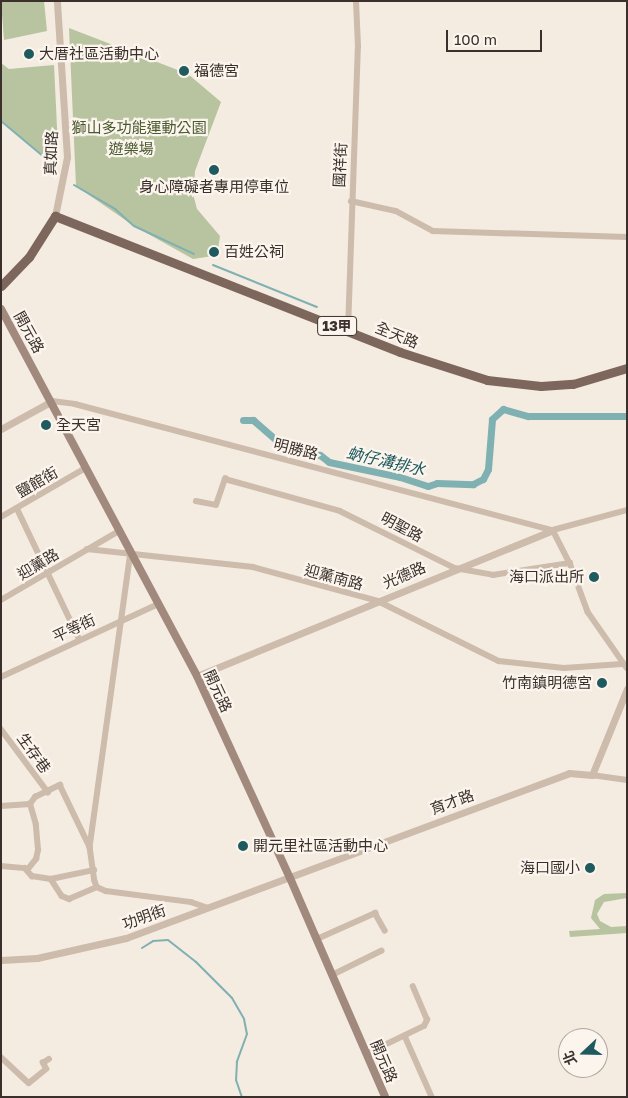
<!DOCTYPE html>
<html>
<head>
<meta charset="utf-8">
<style>
  body { margin:0 }
  #map { position:relative; width:628px; height:1098px; overflow:hidden; background:#f4ebe1; font-family:"Golos Text","Noto Sans TC",sans-serif }
  div>[style] { position:absolute }
  .green>* { inset:0; background:#b8c4a0 }
  .stream>* { height:2px; margin:-1px; padding:0 1px; transform-origin:1px; border-radius:1px; background:#7fb0b2 }
  .canal>* { height:7px; margin:-3.5px; padding:0 3.5px; transform-origin:3.5px; border-radius:3.5px; background:#7fb0b2 }
  .minor>* { height:5.5px; margin:-2.75px; padding:0 2.75px; transform-origin:2.75px; border-radius:2.75px; background:#cdbbac }
  .tertiary>* { height:7px; margin:-3.5px; padding:0 3.5px; transform-origin:3.5px; border-radius:3.5px; background:#cdbbac }
  .secondary>* { height:8px; margin:-4px; padding:0 4px; transform-origin:4px; border-radius:4px; background:#a18a7d }
  .primary>* { height:9px; margin:-4.5px; padding:0 4.5px; transform-origin:4.5px; border-radius:4.5px; background:#7d675c }
  .dots>* { width:14px; height:14px; translate:-50% -50%; box-sizing:border-box; border:2px solid #fbf5ee; border-radius:50% }
  span { translate:-50% -50%; white-space:nowrap; text-align:center; line-height:1.15; -webkit-text-stroke:4.5px #fbf5ee; paint-order:stroke }
  .shield-label span { padding:1px 4px; background:#fbf5ee; border:1px solid; border-radius:4px; -webkit-text-stroke-width:0 }
  .shield-label { font-size:14px; color:#3b302b; font-weight:700 }
  .poi-label { font-size:15px; color:#3b302b }
  .left { translate:0 -50%; text-align:left }
  .right { translate:-100% -50%; text-align:right }
  .park-label { font-size:15px; color:#4a5a2e }
  .street-label { font-size:15px; color:#3b302b }
  .water-label { font-size:16px; color:#1f5a5e; font-style:italic }
  .frame { position:absolute; inset:0; border:2px solid #3b302b; pointer-events:none }
  .north { position:absolute; left:558px; top:1028px; width:50px; height:50px; box-sizing:border-box; background:#fbf5ee; border:1px solid #aea6a0; border-radius:50%; rotate:249deg; font-size:14px; font-weight:700; line-height:20px; text-align:center; color:#3b302b }
  .north::after { content:''; display:block; margin:auto; width:18px; height:22px; background:#1f5a5e; clip-path:polygon(50% 0,100% 100%,50% 72%,0 100%) }
  .scale { position:absolute; left:446px; top:30px; width:96px; height:22px; box-sizing:border-box; border:2px solid #3b302b; border-top:0; padding-left:6px; font-size:15px; line-height:18px; white-space:nowrap; color:#3b302b; -webkit-text-stroke:4px #fbf5ee; paint-order:stroke }
</style>
</head>
<body>
<div id="map">
  <div class="green">
    <div style="clip-path:polygon(1px 1px,44px 1px,47px 31px,4px 40px)"></div>
    <div style="clip-path:polygon(69px 28px,188px 74px,221px 102px,195px 171px,193px 194px,197px 209px,220px 236px,218px 249px,213px 256px,193px 259px,134px 226px,76px 186px)"></div>
    <div style="clip-path:polygon(1px 63px,9px 69px,54px 65px,58px 148px,54px 166px,1px 120px)"></div>
    <div style="clip-path:polygon(627px 893px,627px 898px,604px 902px,597px 914px,600px 921px,611px 927px,627px 926px,627px 933px,570px 937px,569px 931px,600px 929px,591px 918px,595px 900px,604px 894px)"></div>
  </div>
  <div class="stream">
    <div style="left:1px;top:121px;width:72px;rotate:39.9deg"></div>
    <div style="left:74px;top:185px;width:48px;rotate:30.3deg"></div>
    <div style="left:115px;top:209px;width:25px;rotate:42deg"></div>
    <div style="left:134px;top:226px;width:66px;rotate:25deg"></div>
    <div style="left:213px;top:265px;width:112px;rotate:22deg"></div>
    <div style="left:142px;top:948px;width:13px;rotate:-32deg"></div>
    <div style="left:153px;top:941px;width:15px;rotate:-4deg"></div>
    <div style="left:168px;top:940px;width:36px;rotate:38deg"></div>
    <div style="left:196px;top:962px;width:51px;rotate:45deg"></div>
    <div style="left:232px;top:998px;width:24px;rotate:60deg"></div>
    <div style="left:244px;top:1019px;width:15px;rotate:79deg"></div>
    <div style="left:247px;top:1034px;width:30px;rotate:110deg"></div>
    <div style="left:237px;top:1062px;width:18px;rotate:93deg"></div>
    <div style="left:236px;top:1080px;width:18px;rotate:71deg"></div>
  </div>
  <div class="canal">
    <div style="left:243px;top:420px;width:10px"></div>
    <div style="left:253px;top:420px;width:38px;rotate:41deg"></div>
    <div style="left:282px;top:445px;width:39px;rotate:15deg"></div>
    <div style="left:320px;top:455px;width:11px;rotate:38deg"></div>
    <div style="left:329px;top:462px;width:73px;rotate:11.9deg"></div>
    <div style="left:400px;top:477px;width:29px;rotate:18deg"></div>
    <div style="left:428px;top:486px;width:9px;rotate:-18deg"></div>
    <div style="left:437px;top:483px;width:36px;rotate:2deg"></div>
    <div style="left:473px;top:484px;width:11px;rotate:-27deg"></div>
    <div style="left:483px;top:479px;width:11px;rotate:-63deg"></div>
    <div style="left:488px;top:469px;width:50px;rotate:-85.4deg"></div>
    <div style="left:492px;top:419px;width:15px;rotate:-42deg"></div>
    <div style="left:503px;top:409px;width:26px;rotate:16deg"></div>
    <div style="left:528px;top:416px;width:99px"></div>
  </div>
  <div class="minor">
    <div style="left:351px;top:201px;width:46px;rotate:12.5deg"></div>
    <div style="left:396px;top:211px;width:42px;rotate:28.4deg"></div>
    <div style="left:433px;top:231px;width:194px;rotate:1.8deg"></div>
    <div style="left:348px;top:330px;width:283px;rotate:-88deg"></div>
    <div style="left:358px;top:47px;width:46px;rotate:-92.5deg"></div>
    <div style="left:52px;top:401px;width:23px;rotate:7deg"></div>
    <div style="left:75px;top:404px;width:494px;rotate:14.8deg"></div>
    <div style="left:553px;top:530px;width:37px;rotate:63deg"></div>
    <div style="left:570px;top:563px;width:52px;rotate:69.8deg"></div>
    <div style="left:588px;top:612px;width:68px;rotate:55.1deg"></div>
    <div style="left:196px;top:501px;width:20px;rotate:11deg"></div>
    <div style="left:216px;top:505px;width:28px;rotate:-71deg"></div>
    <div style="left:225px;top:479px;width:119px;rotate:15.5deg"></div>
    <div style="left:340px;top:511px;width:128px;rotate:26.4deg"></div>
    <div style="left:455px;top:568px;width:39px;rotate:10deg"></div>
    <div style="left:493px;top:575px;width:78px;rotate:-8.9deg"></div>
    <div style="left:17px;top:508px;width:146px;rotate:64.5deg"></div>
    <div style="left:1px;top:517px;width:98px;rotate:-30deg"></div>
    <div style="left:553px;top:530px;width:77px;rotate:-15.1deg"></div>
    <div style="left:87px;top:549px;width:167px;rotate:6.2deg"></div>
    <div style="left:253px;top:567px;width:130px;rotate:15.2deg"></div>
    <div style="left:378px;top:601px;width:135px;rotate:26.4deg"></div>
    <div style="left:499px;top:661px;width:65px;rotate:6.1deg"></div>
    <div style="left:564px;top:668px;width:58px;rotate:-3.9deg"></div>
    <div style="left:131px;top:552px;width:298px;rotate:97.9deg"></div>
    <div style="left:90px;top:847px;width:34px;rotate:82deg"></div>
    <div style="left:95px;top:881px;width:6px;rotate:72deg"></div>
    <div style="left:97px;top:887px;width:10px;rotate:24deg"></div>
    <div style="left:106px;top:891px;width:86px;rotate:7.4deg"></div>
    <div style="left:191px;top:902px;width:18px;rotate:19deg"></div>
    <div style="left:1px;top:600px;width:137px;rotate:-30.3deg"></div>
    <div style="left:1px;top:677px;width:173px;rotate:-24.9deg"></div>
    <div style="left:1px;top:729px;width:79px;rotate:53.3deg"></div>
    <div style="left:592px;top:775px;width:35px;rotate:8deg"></div>
    <div style="left:1px;top:806px;width:29px;rotate:-4deg"></div>
    <div style="left:30px;top:804px;width:9px;rotate:-54deg"></div>
    <div style="left:35px;top:797px;width:28px;rotate:-26deg"></div>
    <div style="left:60px;top:785px;width:69px;rotate:64.2deg"></div>
    <div style="left:1px;top:866px;width:24px;rotate:5deg"></div>
    <div style="left:25px;top:868px;width:11px;rotate:49deg"></div>
    <div style="left:32px;top:876px;width:19px;rotate:9deg"></div>
    <div style="left:51px;top:879px;width:20px;rotate:57deg"></div>
    <div style="left:62px;top:896px;width:8px;rotate:23deg"></div>
    <div style="left:69px;top:899px;width:30px;rotate:-23deg"></div>
    <div style="left:28px;top:869px;width:13px;rotate:-51deg"></div>
    <div style="left:36px;top:859px;width:9px;rotate:-77deg"></div>
    <div style="left:38px;top:850px;width:25px;rotate:-95deg"></div>
    <div style="left:36px;top:825px;width:22px;rotate:-106deg"></div>
    <div style="left:51px;top:879px;width:44px;rotate:-11.8deg"></div>
    <div style="left:317px;top:939px;width:64px;rotate:-24.1deg"></div>
    <div style="left:375px;top:913px;width:20px;rotate:60deg"></div>
    <div style="left:332px;top:975px;width:55px;rotate:-26.1deg"></div>
    <div style="left:405px;top:1036px;width:67px;rotate:66.1deg"></div>
    <div style="left:366px;top:1054px;width:64px;rotate:-25.8deg"></div>
    <div style="left:424px;top:1026px;width:7px;rotate:-63deg"></div>
    <div style="left:427px;top:1020px;width:36px;rotate:-113deg"></div>
    <div style="left:1px;top:1057px;width:38px;rotate:43deg"></div>
    <div style="left:29px;top:1083px;width:22px;rotate:-39deg"></div>
    <div style="left:46px;top:1069px;width:7px;rotate:-117deg"></div>
    <div style="left:43px;top:1063px;width:7px;rotate:-34deg"></div>
  </div>
  <div class="tertiary">
    <div style="left:55px;top:216px;width:60px;rotate:-78.5deg"></div>
    <div style="left:67px;top:157px;width:156px;rotate:-93.7deg"></div>
    <div style="left:1px;top:429px;width:58px;rotate:-28.8deg"></div>
    <div style="left:197px;top:676px;width:385px;rotate:-22.3deg"></div>
    <div style="left:1px;top:960px;width:36px;rotate:-3deg"></div>
    <div style="left:37px;top:958px;width:91px;rotate:-12.7deg"></div>
    <div style="left:126px;top:938px;width:473px;rotate:-20.4deg"></div>
    <div style="left:569px;top:773px;width:23px;rotate:5deg"></div>
    <div style="left:592px;top:775px;width:93px;rotate:-67.9deg"></div>
  </div>
  <div class="secondary">
    <div style="left:1px;top:309px;width:416px;rotate:61.9deg"></div>
    <div style="left:197px;top:676px;width:222px;rotate:65.3deg"></div>
    <div style="left:290px;top:878px;width:239px;rotate:66.5deg"></div>
  </div>
  <div class="primary">
    <div style="left:1px;top:286px;width:40px;rotate:-46deg"></div>
    <div style="left:29px;top:257px;width:49px;rotate:-57.6deg"></div>
    <div style="left:55px;top:216px;width:371px;rotate:21.5deg"></div>
    <div style="left:400px;top:352px;width:91px;rotate:17.8deg"></div>
    <div style="left:487px;top:380px;width:54px;rotate:6.3deg"></div>
    <div style="left:541px;top:386px;width:32px;rotate:-4deg"></div>
    <div style="left:573px;top:384px;width:56px;rotate:-16.5deg"></div>
  </div>
  <div class="dots">
    <div style="left:29px;top:54px;background:#1f5a5e"></div>
    <div style="left:184px;top:71px;background:#1f5a5e"></div>
    <div style="left:214px;top:170px;background:#1f5a5e"></div>
    <div style="left:214px;top:252px;background:#1f5a5e"></div>
    <div style="left:46px;top:425px;background:#1f5a5e"></div>
    <div style="left:594px;top:577px;background:#1f5a5e"></div>
    <div style="left:602px;top:683px;background:#1f5a5e"></div>
    <div style="left:243px;top:846px;background:#1f5a5e"></div>
    <div style="left:590px;top:868px;background:#1f5a5e"></div>
  </div>
  <div class="shield-label">
    <span style="left:337px;top:326px">13甲</span>
  </div>
  <div class="poi-label">
    <span class="left" style="left:39px;top:54px">大厝社區活動中心</span>
    <span class="left" style="left:194px;top:71px">福德宮</span>
    <span style="left:214px;top:187px">身心障礙者專用停車位</span>
    <span class="left" style="left:224px;top:252px">百姓公祠</span>
    <span class="left" style="left:56px;top:425px">全天宮</span>
    <span class="right" style="left:584px;top:577px">海口派出所</span>
    <span class="right" style="left:592px;top:683px">竹南鎮明德宮</span>
    <span class="left" style="left:253px;top:846px">開元里社區活動中心</span>
    <span class="right" style="left:580px;top:868px">海口國小</span>
  </div>
  <div class="park-label">
    <span style="left:139px;top:128px">獅山多功能運動公園</span>
    <span style="left:131px;top:149px">遊樂場</span>
  </div>
  <div class="street-label">
    <span style="left:51px;top:153px;rotate:-88deg">真如路</span>
    <span style="left:340px;top:165px;rotate:-87deg">國祥街</span>
    <span style="left:29px;top:332px;rotate:61deg">開元路</span>
    <span style="left:397px;top:335px;rotate:22deg">全天路</span>
    <span style="left:296px;top:449px;rotate:14deg">明勝路</span>
    <span style="left:37px;top:482px;rotate:-30deg">鹽館街</span>
    <span style="left:402px;top:527px;rotate:28deg">明聖路</span>
    <span style="left:38px;top:564px;rotate:-31deg">迎薰路</span>
    <span style="left:404px;top:575px;rotate:-23deg">光德路</span>
    <span style="left:334px;top:577px;rotate:15deg">迎薰南路</span>
    <span style="left:74px;top:628px;rotate:-25deg">平等街</span>
    <span style="left:218px;top:691px;rotate:65deg">開元路</span>
    <span style="left:34px;top:753px;rotate:54deg">生存巷</span>
    <span style="left:452px;top:802px;rotate:-20deg">育才路</span>
    <span style="left:144px;top:917px;rotate:-20deg">功明街</span>
    <span style="left:384px;top:1061px;rotate:67deg">開元路</span>
  </div>
  <div class="water-label">
    <span style="left:386px;top:461px;rotate:13deg">蚋仔溝排水</span>
  </div>
  <div class="frame"></div>
  <div class="north">北</div>
  <div class="scale">100 m</div>
</div>
</body>
</html>
